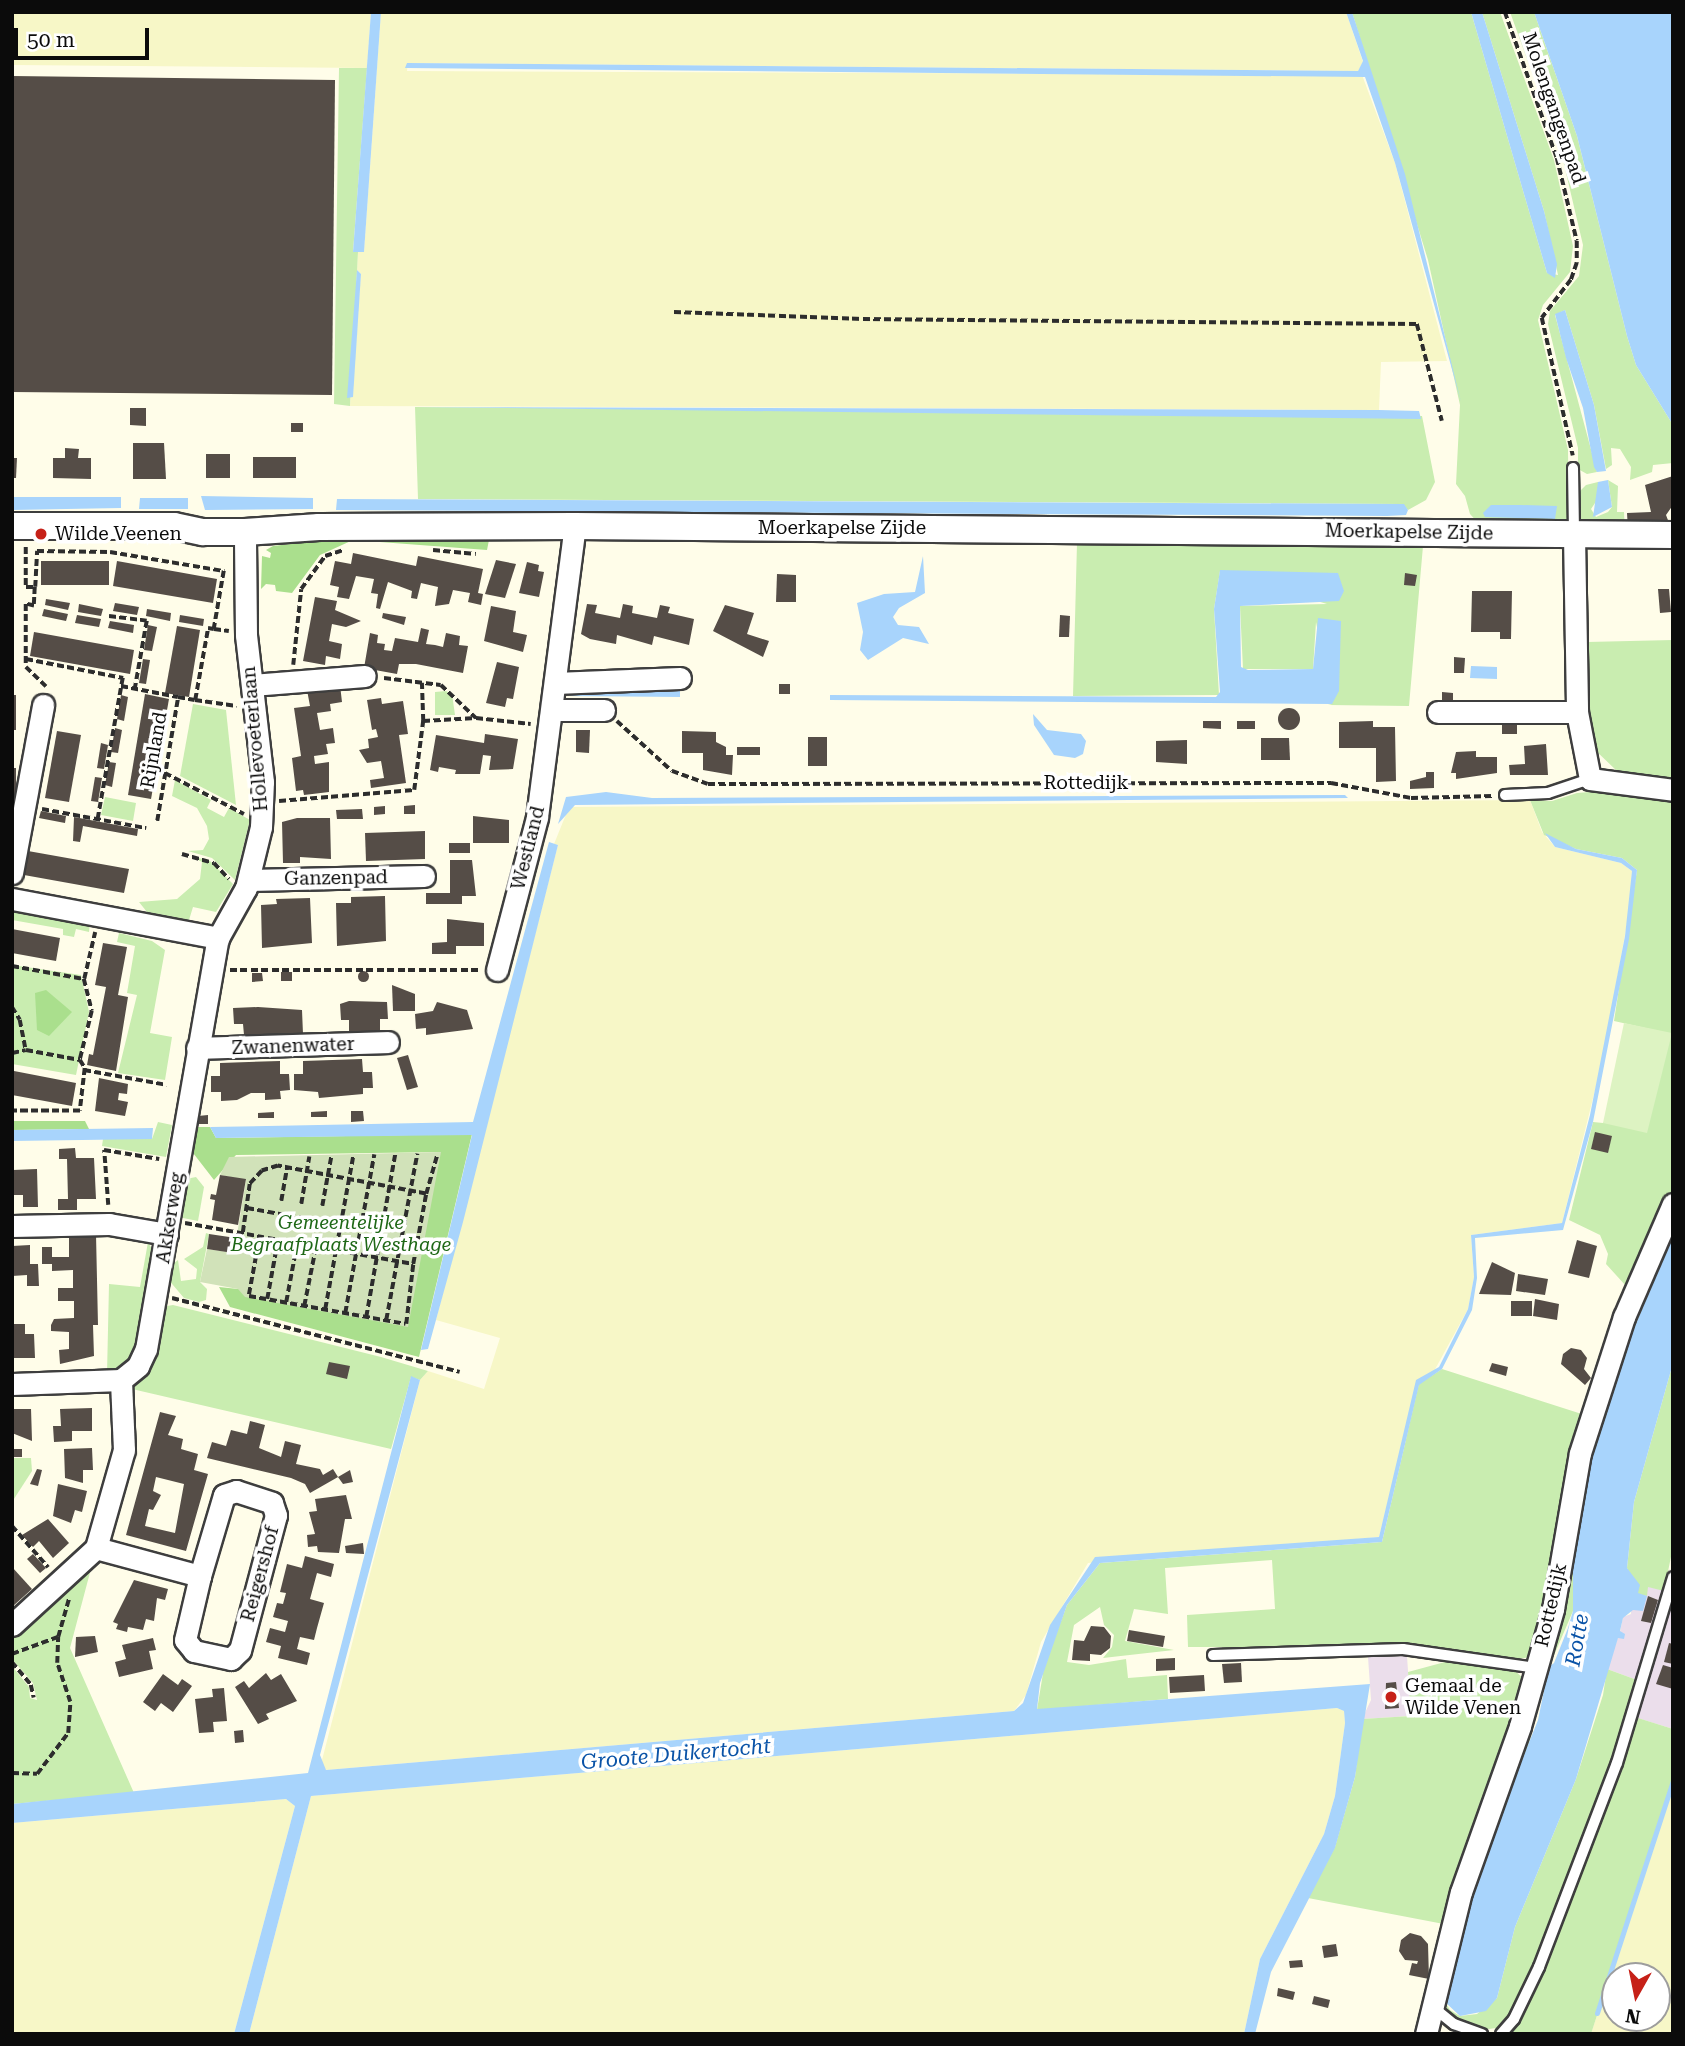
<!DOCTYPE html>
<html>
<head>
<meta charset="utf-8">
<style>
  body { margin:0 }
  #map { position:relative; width:1685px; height:2046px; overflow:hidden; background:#fffde9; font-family:"Roboto Serif",serif }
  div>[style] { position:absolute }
  .industrial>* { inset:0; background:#ebdeeb }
  .farmland>* { inset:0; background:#f7f7c7 }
  .green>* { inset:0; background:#c9edb0 }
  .forest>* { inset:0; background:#aadf8d }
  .cemetery>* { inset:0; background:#d1e2b9 }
  .pitch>* { inset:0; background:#ddf3c2 }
  .water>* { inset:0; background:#a8d4fc }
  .stream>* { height:5px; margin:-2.5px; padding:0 2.5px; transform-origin:2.5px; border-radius:2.5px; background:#a8d4fc }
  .building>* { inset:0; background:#554d47 }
  .round { border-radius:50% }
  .path>* { height:3.5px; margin-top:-1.75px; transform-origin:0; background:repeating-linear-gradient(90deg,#2d2d2d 0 7px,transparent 0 10.5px) }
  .roads { filter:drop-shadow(2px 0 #3e3e3e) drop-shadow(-2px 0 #3e3e3e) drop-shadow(0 2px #3e3e3e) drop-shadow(0 -2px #3e3e3e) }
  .service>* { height:10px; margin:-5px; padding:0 5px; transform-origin:5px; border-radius:5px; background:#fff }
  .minor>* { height:21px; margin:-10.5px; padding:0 10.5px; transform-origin:10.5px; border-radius:10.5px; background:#fff }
  .tertiary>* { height:26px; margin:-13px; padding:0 13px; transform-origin:13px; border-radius:13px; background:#fff }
  .dots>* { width:19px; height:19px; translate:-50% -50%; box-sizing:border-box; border:4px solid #fff; border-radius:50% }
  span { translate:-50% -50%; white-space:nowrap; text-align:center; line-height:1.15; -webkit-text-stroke:7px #fff; paint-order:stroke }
  .street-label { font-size:19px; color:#0b0b0b }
  .poi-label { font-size:19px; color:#0b0b0b }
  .left { translate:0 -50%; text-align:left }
  .park-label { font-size:19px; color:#1f6817; font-style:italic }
  .water-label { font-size:21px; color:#0a53a7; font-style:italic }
  .frame { position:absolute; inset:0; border:14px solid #0b0b0b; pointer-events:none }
  .north { position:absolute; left:1601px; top:1962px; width:70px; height:70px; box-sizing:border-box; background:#fff; border:2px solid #9d9d9d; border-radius:50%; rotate:189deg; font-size:19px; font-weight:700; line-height:28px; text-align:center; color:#0b0b0b }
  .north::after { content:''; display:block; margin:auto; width:24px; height:32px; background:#c62118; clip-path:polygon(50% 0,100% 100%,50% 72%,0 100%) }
  .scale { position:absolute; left:14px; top:28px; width:135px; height:32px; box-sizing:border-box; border:4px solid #0b0b0b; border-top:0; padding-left:9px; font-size:21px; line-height:24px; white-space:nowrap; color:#0b0b0b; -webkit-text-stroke:5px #fff; paint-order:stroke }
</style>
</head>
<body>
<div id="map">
  <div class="industrial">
    <div style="clip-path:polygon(1632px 1578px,1673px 1594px,1673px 1729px,1628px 1715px,1637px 1680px,1607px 1669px,1618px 1637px,1624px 1638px,1620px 1632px,1623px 1617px,1631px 1614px)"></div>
    <div style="clip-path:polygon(1407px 1656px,1411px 1716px,1362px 1719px,1371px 1700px,1368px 1657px)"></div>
  </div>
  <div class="farmland">
    <div style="clip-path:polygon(12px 12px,371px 12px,367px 68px,12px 65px)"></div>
    <div style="clip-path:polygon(381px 12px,1346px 12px,1363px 62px,1358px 71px,408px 63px,407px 71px,1362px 75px,1395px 163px,1447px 361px,1381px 362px,1379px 410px,350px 406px,361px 274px,357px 270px,358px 252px,364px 252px)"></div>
    <div style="clip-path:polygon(1530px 800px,1542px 832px,1555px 847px,1621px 863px,1632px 871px,1630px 907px,1602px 1062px,1562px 1223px,1471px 1235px,1474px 1277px,1468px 1309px,1433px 1373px,1399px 1457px,1379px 1537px,1088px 1563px,1041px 1642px,1026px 1695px,1014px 1711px,326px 1770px,321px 1764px,420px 1380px,428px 1371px,484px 1389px,500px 1338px,436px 1320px,558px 845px,554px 844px,569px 807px)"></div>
    <div style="clip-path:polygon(1337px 1708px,1344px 1711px,1345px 1723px,1335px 1796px,1324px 1834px,1260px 1959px,1244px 2034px,249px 2034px,311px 1796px)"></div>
    <div style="clip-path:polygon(evenodd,1673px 1780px,1673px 2034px,1591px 2034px,1602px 2000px,1673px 1780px,1615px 1976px,1657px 1976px,1657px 2018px,1615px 2018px,1615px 1976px)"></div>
    <div style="clip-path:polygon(286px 1799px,295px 1806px,234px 2034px,12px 2034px,12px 1823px)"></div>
  </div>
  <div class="green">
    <div style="clip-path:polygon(1352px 12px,1471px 12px,1547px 273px,1558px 275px,1544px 211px,1482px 12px,1500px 12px,1554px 160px,1573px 246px,1570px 272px,1543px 305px,1538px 320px,1568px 450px,1569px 527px,1481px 526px,1470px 514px,1465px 496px,1456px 484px,1460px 405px,1428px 260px)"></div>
    <div style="clip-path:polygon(1510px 12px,1534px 12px,1577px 136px,1627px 336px,1636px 365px,1673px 425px,1673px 463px,1653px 465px,1652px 472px,1630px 480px,1631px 467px,1620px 449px,1611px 448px,1612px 465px,1606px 469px,1594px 405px,1565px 310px,1555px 315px,1597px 472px,1587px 474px,1578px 469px,1578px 448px,1548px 324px,1550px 311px,1579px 276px,1583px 245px,1562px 156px)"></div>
    <div style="clip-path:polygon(339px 68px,367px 68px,353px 252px,358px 252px,350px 406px,334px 404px)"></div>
    <div style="clip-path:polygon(415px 407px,1422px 416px,1435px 482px,1426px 500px,1408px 510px,1403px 504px,418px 499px)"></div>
    <div style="clip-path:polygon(1608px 480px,1618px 486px,1617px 512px,1624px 512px,1625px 532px,1585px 529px,1579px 520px,1579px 492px,1586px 485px,1598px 482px,1599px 497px,1591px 509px,1596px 517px,1608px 512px,1612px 507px)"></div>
    <div style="clip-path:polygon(1077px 543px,1423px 546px,1409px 706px,1328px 705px,1332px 704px,1316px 622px,1313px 669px,1243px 669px,1240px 606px,1327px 604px,1220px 571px,1214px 609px,1219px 695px,1073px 696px)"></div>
    <div style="clip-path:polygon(1673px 640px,1673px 784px,1618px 772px,1593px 748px,1582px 646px,1587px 642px)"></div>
    <div style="clip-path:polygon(446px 691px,452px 694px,455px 715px,435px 715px,435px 692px)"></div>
    <div style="clip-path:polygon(193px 704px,226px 710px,236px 805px,180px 776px)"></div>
    <div style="clip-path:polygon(175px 780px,211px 800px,207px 808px,224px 817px,229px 808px,250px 820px,235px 880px,212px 858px,188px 851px,203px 850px,209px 839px,207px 826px,197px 808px,172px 796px)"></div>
    <div style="clip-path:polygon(1627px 789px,1673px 800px,1673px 1191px,1626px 1286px,1606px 1264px,1608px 1254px,1600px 1235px,1569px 1220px,1593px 1122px,1603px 1123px,1672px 1034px,1614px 1021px,1637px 870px,1622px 858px,1576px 849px,1544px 835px,1530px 800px,1552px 801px,1577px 793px)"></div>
    <div style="clip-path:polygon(105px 797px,136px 803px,133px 821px,101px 815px)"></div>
    <div style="clip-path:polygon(191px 856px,210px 861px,233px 884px,216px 912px,193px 907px,189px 920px,147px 912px,139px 902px,177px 899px,200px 879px,202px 862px)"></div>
    <div style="clip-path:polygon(12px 911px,90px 922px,89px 932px,76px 929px,74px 937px,63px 935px,63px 929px,12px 920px)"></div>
    <div style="clip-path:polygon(119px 933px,152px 941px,165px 950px,150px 1033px,172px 1037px,165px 1080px,118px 1073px,137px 995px,127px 993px,135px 946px,117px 942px)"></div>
    <div style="clip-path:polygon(12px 965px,81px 975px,89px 1012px,76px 1075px,12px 1064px)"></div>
    <div style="clip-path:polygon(158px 1122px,172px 1125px,166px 1157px,102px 1146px,103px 1139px,152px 1139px)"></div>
    <div style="clip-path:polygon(196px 1177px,204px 1187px,198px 1221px,178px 1217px,186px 1179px)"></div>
    <div style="clip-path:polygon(1673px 1214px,1673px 1232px,1623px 1356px,1581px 1501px,1573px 1558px,1573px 1611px,1549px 1667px,1525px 1759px,1482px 1860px,1445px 2002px,1450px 2010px,1460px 2016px,1477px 2014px,1497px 1998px,1515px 1927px,1576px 1779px,1603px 1695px,1607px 1669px,1637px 1680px,1613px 1762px,1539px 1958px,1503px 2027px,1482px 2030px,1442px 2010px,1441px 1999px,1500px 1794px,1584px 1453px)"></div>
    <div style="clip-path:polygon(206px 1233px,209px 1234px,200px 1282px,207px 1289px,206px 1300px,199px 1302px,184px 1298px,167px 1278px,169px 1267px,178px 1260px,181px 1281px,196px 1279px,197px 1269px,184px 1259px,203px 1247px)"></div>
    <div style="clip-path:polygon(148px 1242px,154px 1253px,138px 1345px,132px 1357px,107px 1374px,109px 1284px,140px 1287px)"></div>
    <div style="clip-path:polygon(173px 1305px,381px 1357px,428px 1371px,420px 1380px,411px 1377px,391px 1449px,132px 1389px,146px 1371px,161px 1307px)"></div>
    <div style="clip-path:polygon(1673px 1363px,1673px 1547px,1664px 1591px,1648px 1587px,1647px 1596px,1638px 1594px,1627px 1568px,1634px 1502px)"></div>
    <div style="clip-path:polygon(1442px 1369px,1588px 1416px,1555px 1581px,1531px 1657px,1509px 1660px,1419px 1645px,1222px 1651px,1222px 1647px,1188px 1647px,1187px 1615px,1275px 1609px,1272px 1560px,1165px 1568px,1168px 1614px,1134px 1609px,1125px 1641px,1174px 1650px,1103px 1658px,1112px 1647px,1114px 1635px,1104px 1625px,1100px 1607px,1074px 1625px,1067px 1662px,1089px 1665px,1126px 1659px,1128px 1678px,1167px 1675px,1168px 1699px,1037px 1710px,1044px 1667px,1067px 1605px,1100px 1563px,1382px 1542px,1419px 1384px)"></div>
    <div style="clip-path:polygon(12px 1458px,31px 1458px,32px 1471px,12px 1502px)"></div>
    <div style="clip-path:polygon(92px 1565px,70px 1648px,134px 1793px,12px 1804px,12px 1666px,29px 1687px,30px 1698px,37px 1700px,33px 1683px,12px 1659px,12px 1636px)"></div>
    <div style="clip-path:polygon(1456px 1659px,1512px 1668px,1526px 1681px,1449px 1925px,1308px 1898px,1335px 1847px,1355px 1777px,1362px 1719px,1411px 1716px,1408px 1672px)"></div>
    <div style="clip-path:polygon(1638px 1718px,1673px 1729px,1673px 1780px,1591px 2034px,1509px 2034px,1547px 1960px)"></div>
  </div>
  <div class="forest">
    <div style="clip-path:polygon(490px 535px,487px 550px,353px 540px,320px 555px,292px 593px,276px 591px,275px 585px,266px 584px,261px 589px,262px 556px,270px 558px,271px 553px,266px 550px,273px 546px,324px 540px)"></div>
    <div style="clip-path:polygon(46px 990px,72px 1012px,49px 1036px,37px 1030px,35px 993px)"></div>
    <div style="clip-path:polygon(12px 1121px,85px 1121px,89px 1129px,12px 1130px)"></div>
    <div style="clip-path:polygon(194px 1127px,210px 1127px,216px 1138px,472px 1134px,419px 1357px,230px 1307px,219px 1287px,238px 1289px,441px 1152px,236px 1155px,214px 1180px,190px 1149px)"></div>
  </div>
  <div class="cemetery">
    <div style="clip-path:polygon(441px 1152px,408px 1327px,245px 1297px,238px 1289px,200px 1282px,207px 1249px,234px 1253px,246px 1180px,220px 1175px,229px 1157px)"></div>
  </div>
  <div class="pitch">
    <div style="clip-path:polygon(1624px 1023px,1672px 1033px,1647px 1133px,1603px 1123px)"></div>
  </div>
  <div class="water">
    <div style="clip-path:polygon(371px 12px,381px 12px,364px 252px,353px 252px)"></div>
    <div style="clip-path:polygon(1346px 12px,1352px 12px,1405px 174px,1461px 402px,1395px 163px,1365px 77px,405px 68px,407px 63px,1358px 71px,1363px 61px)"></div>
    <div style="clip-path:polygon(1471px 12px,1482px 12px,1544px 211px,1557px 264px,1555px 278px,1547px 273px)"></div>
    <div style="clip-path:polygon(1534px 12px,1673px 12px,1673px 425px,1636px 365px,1627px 336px,1577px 136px)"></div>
    <div style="clip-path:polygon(357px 270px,361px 274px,353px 397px,347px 398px)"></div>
    <div style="clip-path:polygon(1565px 310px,1594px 405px,1606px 471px,1597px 472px,1594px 467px,1583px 408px,1566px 358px,1555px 314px)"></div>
    <div style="clip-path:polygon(417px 407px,1379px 410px,1419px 411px,1421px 419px)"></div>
    <div style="clip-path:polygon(1608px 480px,1612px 507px,1593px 517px,1598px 482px)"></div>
    <div style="clip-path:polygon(201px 496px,313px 498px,313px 509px,205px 510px)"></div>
    <div style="clip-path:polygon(12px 497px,121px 497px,121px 508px,12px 510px)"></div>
    <div style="clip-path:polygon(140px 498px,188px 498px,188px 509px,139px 509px)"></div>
    <div style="clip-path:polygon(337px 499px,1404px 504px,1408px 510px,1406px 515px,1387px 516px,336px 510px)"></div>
    <div style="clip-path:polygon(1491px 505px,1521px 505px,1557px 506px,1555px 519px,1485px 517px,1483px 513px)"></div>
    <div style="clip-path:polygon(923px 556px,925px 593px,899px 608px,893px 617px,898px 625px,919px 627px,929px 644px,903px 638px,868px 660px,860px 650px,863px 632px,857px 603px,884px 594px,915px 592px)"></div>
    <div style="clip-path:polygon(1220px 570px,1338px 573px,1344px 591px,1339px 601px,1240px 606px,1241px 667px,1248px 670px,1313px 669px,1318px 618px,1341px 621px,1339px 691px,1332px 704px,830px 700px,830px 695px,1216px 697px,1220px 692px,1214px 609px)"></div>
    <div style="clip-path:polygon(1471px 666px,1497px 667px,1497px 679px,1470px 678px)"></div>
    <div style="clip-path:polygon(680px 691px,680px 697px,570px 696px,571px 693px)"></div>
    <div style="clip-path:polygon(1033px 714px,1047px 730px,1081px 734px,1086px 741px,1083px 754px,1075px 758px,1054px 755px,1034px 725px)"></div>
    <div style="clip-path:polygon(606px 792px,652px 798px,1345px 795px,1348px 798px,575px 805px,558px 824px,566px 797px)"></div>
    <div style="clip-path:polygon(1545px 833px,1576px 849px,1622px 858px,1637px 870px,1629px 939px,1593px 1122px,1563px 1230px,1475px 1238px,1477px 1278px,1472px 1310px,1442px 1369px,1419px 1385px,1382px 1542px,1100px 1563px,1067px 1605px,1040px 1683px,1037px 1709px,1370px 1684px,1355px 1777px,1335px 1848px,1271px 1972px,1255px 2034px,1244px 2034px,1260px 1959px,1324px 1834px,1335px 1796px,1345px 1723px,1344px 1711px,1337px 1708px,311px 1796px,249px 2034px,234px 2034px,295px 1806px,286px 1799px,12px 1823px,12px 1804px,308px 1773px,411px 1376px,420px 1380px,320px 1755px,326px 1770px,1014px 1711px,1023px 1703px,1050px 1625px,1095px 1557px,1379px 1537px,1416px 1380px,1439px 1367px,1468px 1309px,1474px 1277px,1471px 1235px,1562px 1223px,1590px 1115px,1625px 936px,1632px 871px,1621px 863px,1555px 847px)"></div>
    <div style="clip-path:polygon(549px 842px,558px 845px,463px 1222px,428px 1349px,421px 1350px,472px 1135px,216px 1138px,210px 1127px,473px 1122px)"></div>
    <div style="clip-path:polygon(153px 1128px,152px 1139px,12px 1141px,12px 1130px)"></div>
    <div style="clip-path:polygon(1673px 1232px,1673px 1363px,1634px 1502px,1627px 1568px,1640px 1585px,1638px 1593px,1647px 1596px,1643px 1611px,1633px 1610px,1623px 1618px,1620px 1631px,1625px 1634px,1624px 1639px,1618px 1638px,1576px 1779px,1515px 1927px,1497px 1998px,1486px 2011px,1460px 2016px,1445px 2002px,1467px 1915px,1482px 1860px,1538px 1720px,1547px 1676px,1543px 1671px,1554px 1663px,1568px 1628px,1573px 1611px,1573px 1558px,1590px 1465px,1623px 1356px)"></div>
  </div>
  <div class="stream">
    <div style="left:1597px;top:2013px;width:244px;rotate:-71.9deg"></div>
  </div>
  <div class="building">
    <div style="clip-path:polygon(12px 76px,335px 80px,332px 395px,12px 392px)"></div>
    <div style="clip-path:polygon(130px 408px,146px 408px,146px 426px,130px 425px)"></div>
    <div style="clip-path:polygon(291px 423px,303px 423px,303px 432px,291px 432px)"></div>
    <div style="clip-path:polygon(133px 443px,164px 443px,166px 479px,133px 479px)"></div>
    <div style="clip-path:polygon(65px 448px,79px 449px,78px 458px,91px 458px,91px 479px,53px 478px,53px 458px,65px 458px)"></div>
    <div style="clip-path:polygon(206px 454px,230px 454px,230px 478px,206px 478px)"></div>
    <div style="clip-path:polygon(253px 457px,296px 457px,296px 478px,253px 478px)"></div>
    <div style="clip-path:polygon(12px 458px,17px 458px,16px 478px,12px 478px)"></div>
    <div style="clip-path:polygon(1673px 476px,1673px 505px,1666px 515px,1671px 528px,1628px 530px,1627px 513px,1651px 512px,1645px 485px)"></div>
    <div style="clip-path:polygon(353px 553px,416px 566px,418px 556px,483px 569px,478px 593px,483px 594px,481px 605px,468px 602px,470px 593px,453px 590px,449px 604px,435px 606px,438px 587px,421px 583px,417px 599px,411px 598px,412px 591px,388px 582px,380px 609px,376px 608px,378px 594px,371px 593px,374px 579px,356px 576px,349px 599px,337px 597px,339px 587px,330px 585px,335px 561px,351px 564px)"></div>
    <div style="clip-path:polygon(496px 560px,516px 564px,505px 598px,485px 594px)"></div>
    <div style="clip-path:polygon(41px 561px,109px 561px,109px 585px,41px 585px)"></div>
    <div style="clip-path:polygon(117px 561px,217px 579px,213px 603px,113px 586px)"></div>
    <div style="clip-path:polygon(527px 562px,539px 565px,538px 571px,544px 572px,539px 597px,519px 593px)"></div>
    <div style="clip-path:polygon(1405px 573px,1417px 575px,1415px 586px,1404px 585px)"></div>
    <div style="clip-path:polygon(777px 574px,796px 575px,796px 602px,776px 602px)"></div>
    <div style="clip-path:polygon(1658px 589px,1669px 589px,1671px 612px,1660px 613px)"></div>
    <div style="clip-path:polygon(1472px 591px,1512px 591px,1511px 639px,1500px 639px,1500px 632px,1471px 632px)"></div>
    <div style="clip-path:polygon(315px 597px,337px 601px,335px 610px,361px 621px,346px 627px,332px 624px,329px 641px,342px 644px,340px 659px,326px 656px,325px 665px,303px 661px)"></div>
    <div style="clip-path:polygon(46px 599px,70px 603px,68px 610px,45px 605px)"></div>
    <div style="clip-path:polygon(115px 603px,139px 607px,137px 615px,113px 611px)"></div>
    <div style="clip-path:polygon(79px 604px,103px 609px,101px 616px,78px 612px)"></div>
    <div style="clip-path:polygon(587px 604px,597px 605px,595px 613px,620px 618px,623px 604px,633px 606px,632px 613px,657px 618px,660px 605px,670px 607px,668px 613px,694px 619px,689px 645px,654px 636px,652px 645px,617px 635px,616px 644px,590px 639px,581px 634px)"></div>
    <div style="clip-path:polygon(725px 605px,754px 613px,747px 634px,769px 641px,763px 657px,713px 631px)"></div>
    <div style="clip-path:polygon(491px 606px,516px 611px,513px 632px,527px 635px,523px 652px,484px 641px)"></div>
    <div style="clip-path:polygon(44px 609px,68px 614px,66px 621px,42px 616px)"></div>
    <div style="clip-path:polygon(147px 609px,171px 613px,170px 621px,146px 616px)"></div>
    <div style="clip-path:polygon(383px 613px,406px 617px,404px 625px,382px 618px)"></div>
    <div style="clip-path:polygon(77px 615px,101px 619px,99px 627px,75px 623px)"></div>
    <div style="clip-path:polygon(180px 615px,204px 619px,203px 626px,179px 622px)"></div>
    <div style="clip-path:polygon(1060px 615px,1070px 616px,1069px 637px,1059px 637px)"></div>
    <div style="clip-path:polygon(110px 621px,134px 625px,133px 633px,108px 628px)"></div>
    <div style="clip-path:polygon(148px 625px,157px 627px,152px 651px,144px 650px)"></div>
    <div style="clip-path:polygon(177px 626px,200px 630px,189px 697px,165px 693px)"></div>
    <div style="clip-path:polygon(421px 628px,429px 630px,426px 644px,435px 645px,443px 647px,446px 633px,460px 636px,459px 645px,468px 646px,463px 673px,416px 664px,399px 664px,397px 674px,364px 668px,370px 633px,378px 635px,377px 643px,385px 644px,384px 650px,392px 651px,395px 638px,418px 642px)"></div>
    <div style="clip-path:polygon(34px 632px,134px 650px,130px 674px,30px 656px)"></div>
    <div style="clip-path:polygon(1454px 657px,1465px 658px,1464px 673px,1454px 673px)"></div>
    <div style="clip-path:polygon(143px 659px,150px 660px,146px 684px,139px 683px)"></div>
    <div style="clip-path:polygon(497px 662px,519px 667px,513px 699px,507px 698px,505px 707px,486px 703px)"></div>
    <div style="clip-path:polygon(779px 684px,790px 684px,790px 694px,779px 694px)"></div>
    <div style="clip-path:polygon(340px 685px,342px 702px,330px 704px,331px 711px,317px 713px,320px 730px,333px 728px,335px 743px,326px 744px,328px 754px,314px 756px,315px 764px,329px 762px,329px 792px,304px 795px,303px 790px,296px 791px,292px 758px,301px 756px,294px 708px,310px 706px,307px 690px)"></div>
    <div style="clip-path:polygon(1442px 692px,1453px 693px,1453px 703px,1442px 704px)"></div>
    <div style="clip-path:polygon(145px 694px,169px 699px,151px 799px,128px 795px)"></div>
    <div style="clip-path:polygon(12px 695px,16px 695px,16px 730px,12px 730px)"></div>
    <div style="clip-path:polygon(121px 695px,128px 697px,124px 721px,117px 719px)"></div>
    <div style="clip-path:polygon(381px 698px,382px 704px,403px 701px,408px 734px,399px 735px,406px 783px,371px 788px,370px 780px,384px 778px,381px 761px,367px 763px,359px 750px,369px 748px,368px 739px,378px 737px,376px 729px,372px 730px,367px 700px)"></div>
    <div class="round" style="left:1278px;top:708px;width:22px;height:22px"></div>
    <div style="clip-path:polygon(1203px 721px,1221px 721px,1221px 729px,1203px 728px)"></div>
    <div style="clip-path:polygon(1237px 721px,1255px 721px,1255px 729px,1237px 729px)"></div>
    <div style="clip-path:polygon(1373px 721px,1373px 727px,1395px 727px,1396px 781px,1376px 782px,1376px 748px,1339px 748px,1339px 722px)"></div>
    <div style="clip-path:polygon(1502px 723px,1517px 723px,1517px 734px,1502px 734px)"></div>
    <div style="clip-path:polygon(115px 728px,122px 730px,118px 753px,111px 752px)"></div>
    <div style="clip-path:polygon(576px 730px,590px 730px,589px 753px,576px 752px)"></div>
    <div style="clip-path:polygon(57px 731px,81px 735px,69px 802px,45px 798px)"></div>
    <div style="clip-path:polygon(682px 731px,716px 732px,716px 742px,726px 747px,726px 755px,733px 755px,732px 775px,703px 770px,703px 753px,682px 753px)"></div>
    <div style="clip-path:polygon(485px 734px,518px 739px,513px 769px,489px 770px,491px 756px,483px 755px,480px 774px,455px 774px,456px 770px,439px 767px,438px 772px,430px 770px,436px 735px,484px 743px)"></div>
    <div style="clip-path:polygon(808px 737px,827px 737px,827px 766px,808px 766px)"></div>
    <div style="clip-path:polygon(1261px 738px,1289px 738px,1290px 760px,1261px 760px)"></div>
    <div style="clip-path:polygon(1187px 740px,1187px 764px,1156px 762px,1156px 741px)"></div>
    <div style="clip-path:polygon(101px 743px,108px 745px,104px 769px,97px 768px)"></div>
    <div style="clip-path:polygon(1546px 744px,1548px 775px,1510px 775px,1509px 765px,1525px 764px,1524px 746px)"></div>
    <div style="clip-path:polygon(737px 747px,760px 747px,760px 755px,737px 755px)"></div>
    <div style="clip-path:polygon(1476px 751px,1476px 757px,1497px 757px,1497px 773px,1456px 779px,1456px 773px,1451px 773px,1456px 752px)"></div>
    <div style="clip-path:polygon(109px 762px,116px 763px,112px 787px,105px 785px)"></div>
    <div style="clip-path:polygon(12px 768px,16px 768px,16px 803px,12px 803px)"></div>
    <div style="clip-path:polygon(1426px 772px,1434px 772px,1434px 788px,1410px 789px,1410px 781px,1426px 777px)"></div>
    <div style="clip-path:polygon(95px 777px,102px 778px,98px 802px,91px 801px)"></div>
    <div style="clip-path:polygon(415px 805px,415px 814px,404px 814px,404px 806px)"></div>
    <div style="clip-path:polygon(385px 806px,385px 814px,374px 815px,374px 807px)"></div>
    <div style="clip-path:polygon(362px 809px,363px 819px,337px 819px,336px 810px)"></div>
    <div style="clip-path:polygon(41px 811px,66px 816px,65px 823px,39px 818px)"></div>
    <div style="clip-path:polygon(473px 816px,509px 820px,509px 843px,473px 843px)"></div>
    <div style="clip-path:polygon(74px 817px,138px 829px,137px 836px,83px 826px,80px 842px,73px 841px)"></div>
    <div style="clip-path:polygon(297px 818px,330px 818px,331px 859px,300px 857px,300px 863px,283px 863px,282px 822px)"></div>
    <div style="clip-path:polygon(425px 831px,425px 859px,366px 861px,365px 833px)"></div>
    <div style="clip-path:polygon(449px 843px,470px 843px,470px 853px,449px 853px)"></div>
    <div style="clip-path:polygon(28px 851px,129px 869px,124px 893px,24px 875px)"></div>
    <div style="clip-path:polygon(450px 860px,472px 860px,476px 896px,462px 896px,462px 904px,426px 904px,426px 893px,450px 893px)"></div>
    <div style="clip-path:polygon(385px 896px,386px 941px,337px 946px,336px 903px,351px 903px,351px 897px)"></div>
    <div style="clip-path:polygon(310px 898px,312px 943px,262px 948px,261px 905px,277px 904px,276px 899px)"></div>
    <div style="clip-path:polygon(447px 919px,484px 923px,484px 946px,456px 946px,456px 954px,432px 954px,432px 943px,447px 942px)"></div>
    <div style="clip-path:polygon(12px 929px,60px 938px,56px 961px,12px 953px)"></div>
    <div style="clip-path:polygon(103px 943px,127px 947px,118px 995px,128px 997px,116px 1071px,87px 1065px,89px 1054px,93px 1055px,106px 987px,95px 985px)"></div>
    <div class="round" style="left:357.5px;top:970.5px;width:11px;height:11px"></div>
    <div style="clip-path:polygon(281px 972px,292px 972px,292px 981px,281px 981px)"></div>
    <div style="clip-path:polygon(252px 973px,262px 973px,263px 981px,252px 982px)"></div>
    <div style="clip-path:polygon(392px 985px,415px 994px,415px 1011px,393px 1011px)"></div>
    <div style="clip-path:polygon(349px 1001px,387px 1002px,388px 1019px,380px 1019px,380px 1032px,349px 1033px,349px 1020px,341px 1020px,340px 1004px)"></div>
    <div style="clip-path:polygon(437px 1002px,467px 1010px,473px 1029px,426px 1035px,426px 1028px,416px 1029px,415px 1014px,433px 1011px)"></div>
    <div style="clip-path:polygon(258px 1007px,302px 1010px,303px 1034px,244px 1035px,243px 1024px,234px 1024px,233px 1008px)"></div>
    <div style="clip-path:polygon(408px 1055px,418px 1087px,407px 1090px,397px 1058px)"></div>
    <div style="clip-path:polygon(362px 1059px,363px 1072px,372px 1072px,373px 1088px,363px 1088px,363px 1094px,319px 1098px,318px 1092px,294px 1090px,294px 1074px,303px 1074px,303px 1061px)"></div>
    <div style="clip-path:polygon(280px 1061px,280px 1074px,289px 1074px,290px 1090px,280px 1091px,281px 1099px,265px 1100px,265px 1093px,251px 1093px,237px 1100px,221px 1101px,221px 1092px,211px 1092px,211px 1076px,220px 1076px,220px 1063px)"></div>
    <div style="clip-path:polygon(14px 1071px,76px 1083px,72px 1106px,12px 1095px)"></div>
    <div style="clip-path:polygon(99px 1078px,128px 1084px,127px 1094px,119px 1093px,118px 1100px,128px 1102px,125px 1116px,95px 1111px)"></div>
    <div style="clip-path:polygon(327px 1111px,327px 1117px,311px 1117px,311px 1112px)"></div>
    <div style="clip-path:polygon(351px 1111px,363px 1111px,364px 1121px,351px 1122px)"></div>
    <div style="clip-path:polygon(274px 1112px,274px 1118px,258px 1118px,258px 1113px)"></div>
    <div style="clip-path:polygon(208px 1115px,208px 1124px,198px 1124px,198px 1116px)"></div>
    <div style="clip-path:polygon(1595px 1132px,1612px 1136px,1608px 1153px,1591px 1149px)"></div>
    <div style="clip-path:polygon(75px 1148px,76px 1158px,94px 1158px,96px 1199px,77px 1199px,77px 1210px,58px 1210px,58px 1199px,68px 1199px,67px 1159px,59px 1159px,59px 1149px)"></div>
    <div style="clip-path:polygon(37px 1169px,38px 1207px,23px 1207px,23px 1195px,14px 1195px,13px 1170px)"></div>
    <div style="clip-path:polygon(220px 1175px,246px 1179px,238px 1225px,212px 1220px,215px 1200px,210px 1199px,211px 1194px,216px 1195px)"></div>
    <div style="clip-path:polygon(69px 1234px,96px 1234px,98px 1325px,93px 1325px,94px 1356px,60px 1364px,59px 1350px,69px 1349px,69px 1332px,51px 1331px,51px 1325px,54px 1319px,74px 1318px,74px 1301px,58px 1301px,58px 1288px,73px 1288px,73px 1270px,52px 1271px,52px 1264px,42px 1264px,42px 1247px,52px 1247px,52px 1257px,69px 1257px)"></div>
    <div style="clip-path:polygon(209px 1234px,236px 1238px,233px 1253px,207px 1249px)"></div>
    <div style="clip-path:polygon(1577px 1240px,1597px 1246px,1589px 1278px,1568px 1273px)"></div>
    <div style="clip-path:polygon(30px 1245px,30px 1264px,38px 1264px,39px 1286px,27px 1286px,27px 1275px,12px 1276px,12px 1246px)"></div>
    <div style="clip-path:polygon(1492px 1262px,1515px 1273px,1511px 1295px,1479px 1294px)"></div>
    <div style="clip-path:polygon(1518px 1274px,1548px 1279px,1545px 1295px,1516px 1291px)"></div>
    <div style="clip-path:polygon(1535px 1299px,1559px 1304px,1557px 1320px,1533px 1316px)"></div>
    <div style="clip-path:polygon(1511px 1301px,1532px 1301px,1532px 1316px,1511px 1316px)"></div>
    <div style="clip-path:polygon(12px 1324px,25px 1324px,25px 1334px,34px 1334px,35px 1358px,12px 1358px)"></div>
    <div style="clip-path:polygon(1571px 1348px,1581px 1350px,1587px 1358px,1584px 1369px,1591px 1378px,1585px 1385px,1561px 1364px,1563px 1354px)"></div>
    <div style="clip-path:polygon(329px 1362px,350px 1366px,347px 1379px,326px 1374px)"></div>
    <div style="clip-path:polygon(1492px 1363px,1508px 1367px,1506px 1376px,1489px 1371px)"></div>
    <div style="clip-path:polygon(92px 1408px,92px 1431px,72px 1431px,72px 1441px,54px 1442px,53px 1426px,61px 1426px,60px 1409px)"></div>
    <div style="clip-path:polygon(12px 1409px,31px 1409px,32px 1441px,12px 1433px)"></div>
    <div style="clip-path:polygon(evenodd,160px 1412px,176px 1416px,168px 1435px,183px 1439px,181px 1449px,198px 1454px,194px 1470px,208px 1474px,186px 1551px,126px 1535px,160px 1412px,156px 1477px,184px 1484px,175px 1533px,145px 1526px,149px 1509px,153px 1510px,161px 1495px,153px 1491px,156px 1477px)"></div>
    <div style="clip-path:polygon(250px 1421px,265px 1425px,259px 1448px,281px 1457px,285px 1441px,301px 1445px,296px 1464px,320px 1469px,323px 1475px,333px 1469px,338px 1477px,310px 1493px,305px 1484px,291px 1478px,207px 1458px,212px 1442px,226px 1446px,231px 1430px,247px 1434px)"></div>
    <div style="clip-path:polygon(92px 1448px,93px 1470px,83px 1470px,83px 1483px,65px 1478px,64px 1449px)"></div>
    <div style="clip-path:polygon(12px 1449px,22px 1449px,22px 1457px,12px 1457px)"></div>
    <div style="clip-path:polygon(37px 1469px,42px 1470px,38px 1486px,30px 1484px)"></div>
    <div style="clip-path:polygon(350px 1470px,353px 1482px,343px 1484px,338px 1477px)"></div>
    <div style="clip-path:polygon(58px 1484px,87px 1491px,82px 1512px,75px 1510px,71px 1523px,53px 1516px)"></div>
    <div style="clip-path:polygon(346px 1495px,352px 1519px,345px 1519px,339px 1553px,318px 1552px,317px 1546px,308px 1547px,307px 1535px,315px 1534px,309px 1512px,317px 1511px,315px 1499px)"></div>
    <div style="clip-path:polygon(48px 1519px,69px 1543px,53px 1558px,39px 1541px,33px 1547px,22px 1535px)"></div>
    <div style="clip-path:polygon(363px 1543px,364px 1554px,346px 1553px,345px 1546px)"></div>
    <div style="clip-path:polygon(33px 1554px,46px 1568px,40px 1573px,27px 1559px)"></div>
    <div style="clip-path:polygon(305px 1556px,334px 1564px,331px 1577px,317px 1573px,310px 1599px,324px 1603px,317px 1628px,314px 1640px,300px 1637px,297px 1649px,310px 1653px,307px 1665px,278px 1658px,281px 1646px,266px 1642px,270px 1628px,285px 1632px,288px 1621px,273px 1617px,277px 1603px,283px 1604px,286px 1593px,280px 1592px,287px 1564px,302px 1568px)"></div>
    <div style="clip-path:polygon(12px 1567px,32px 1589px,12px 1607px)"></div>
    <div style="clip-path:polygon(134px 1580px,168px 1589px,165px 1600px,157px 1598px,154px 1621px,146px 1619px,143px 1630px,128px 1627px,127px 1632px,116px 1629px,118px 1624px,113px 1622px)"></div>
    <div style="clip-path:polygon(1648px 1596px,1658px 1600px,1651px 1623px,1641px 1621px)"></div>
    <div style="clip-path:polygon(1091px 1626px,1104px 1627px,1111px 1636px,1110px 1648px,1101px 1655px,1090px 1654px,1090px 1661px,1072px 1660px,1074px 1640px,1084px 1641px)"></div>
    <div style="clip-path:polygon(1129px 1630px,1165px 1636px,1163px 1647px,1127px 1641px)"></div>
    <div style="clip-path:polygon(95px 1636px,98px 1652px,75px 1657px,76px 1637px)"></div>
    <div style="clip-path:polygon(153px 1638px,156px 1650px,149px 1651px,153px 1669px,119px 1677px,115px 1662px,126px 1659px,122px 1645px)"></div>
    <div style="clip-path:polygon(1669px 1643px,1673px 1644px,1673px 1664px,1664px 1662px)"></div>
    <div style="clip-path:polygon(1175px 1658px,1175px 1670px,1156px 1671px,1156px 1659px)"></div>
    <div style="clip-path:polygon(1241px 1663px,1242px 1682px,1224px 1683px,1222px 1664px)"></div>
    <div style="clip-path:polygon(1663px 1665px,1673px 1668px,1673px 1689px,1656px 1684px)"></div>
    <div style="clip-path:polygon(266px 1673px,271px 1680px,281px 1674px,297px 1701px,266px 1714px,269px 1719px,258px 1724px,235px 1687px,244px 1681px,249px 1688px)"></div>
    <div style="clip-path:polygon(163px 1674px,178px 1685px,182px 1679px,192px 1686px,173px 1712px,161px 1703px,155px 1711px,143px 1702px)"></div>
    <div style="clip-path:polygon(1204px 1675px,1205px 1691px,1170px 1693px,1169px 1677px)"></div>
    <div style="clip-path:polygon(1396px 1682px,1399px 1708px,1385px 1709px,1386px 1683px)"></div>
    <div style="clip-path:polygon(224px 1688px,227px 1721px,213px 1722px,214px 1732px,199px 1733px,195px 1699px,213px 1697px,212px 1689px)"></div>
    <div style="clip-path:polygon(243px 1730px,244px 1742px,235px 1743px,234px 1731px)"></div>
    <div style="clip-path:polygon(1410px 1933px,1421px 1936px,1428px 1944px,1429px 1979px,1409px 1975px,1412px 1963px,1417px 1964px,1418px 1961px,1405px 1960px,1399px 1951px,1401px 1940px)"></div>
    <div style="clip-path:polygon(1336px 1944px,1338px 1956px,1324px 1958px,1322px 1946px)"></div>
    <div style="clip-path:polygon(1302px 1960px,1303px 1967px,1290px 1968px,1289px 1961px)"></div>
    <div style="clip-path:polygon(1278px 1988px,1295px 1992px,1293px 2000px,1277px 1996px)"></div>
    <div style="clip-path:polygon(1314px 1996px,1330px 2000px,1328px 2008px,1312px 2004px)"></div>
  </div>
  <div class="path">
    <div style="left:1505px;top:12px;width:155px;rotate:70.4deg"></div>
    <div style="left:1557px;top:158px;width:85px;rotate:76.5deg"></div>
    <div style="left:1577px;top:241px;width:22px;rotate:90deg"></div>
    <div style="left:1577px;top:263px;width:18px;rotate:109deg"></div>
    <div style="left:1571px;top:280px;width:48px;rotate:127.3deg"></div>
    <div style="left:1542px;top:318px;width:141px;rotate:77.3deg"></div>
    <div style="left:674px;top:312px;width:189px;rotate:2.1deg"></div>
    <div style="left:863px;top:319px;width:554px;rotate:0.52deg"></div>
    <div style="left:1417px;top:324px;width:100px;rotate:75.5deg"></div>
    <div style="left:26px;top:547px;width:40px;rotate:90deg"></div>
    <div style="left:26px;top:587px;width:9px"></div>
    <div style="left:35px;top:587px;width:19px;rotate:93deg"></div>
    <div style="left:34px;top:606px;width:8px;rotate:-166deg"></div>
    <div style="left:26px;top:604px;width:63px;rotate:90deg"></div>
    <div style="left:26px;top:667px;width:28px;rotate:44deg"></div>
    <div style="left:433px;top:550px;width:43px;rotate:5.3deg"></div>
    <div style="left:35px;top:587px;width:36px;rotate:-87deg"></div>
    <div style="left:37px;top:551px;width:73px;rotate:0.8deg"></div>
    <div style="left:110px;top:552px;width:116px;rotate:9.5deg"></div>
    <div style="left:224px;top:571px;width:59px;rotate:99.8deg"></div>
    <div style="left:109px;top:616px;width:38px;rotate:7deg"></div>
    <div style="left:147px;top:621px;width:69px;rotate:100deg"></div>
    <div style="left:214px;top:629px;width:15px;rotate:8deg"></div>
    <div style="left:26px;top:659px;width:99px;rotate:11.1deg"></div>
    <div style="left:123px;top:678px;width:143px;rotate:100.1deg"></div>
    <div style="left:293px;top:665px;width:76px;rotate:-84deg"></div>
    <div style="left:301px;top:589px;width:41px;rotate:-54deg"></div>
    <div style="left:325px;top:556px;width:19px;rotate:-18deg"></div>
    <div style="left:384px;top:678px;width:57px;rotate:7deg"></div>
    <div style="left:441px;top:685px;width:48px;rotate:43.3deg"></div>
    <div style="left:476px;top:718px;width:55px;rotate:6.2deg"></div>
    <div style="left:121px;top:686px;width:58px;rotate:10.9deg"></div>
    <div style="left:195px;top:700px;width:42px;rotate:8.1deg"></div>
    <div style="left:423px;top:721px;width:53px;rotate:-3.2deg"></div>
    <div style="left:617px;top:721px;width:74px;rotate:42.3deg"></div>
    <div style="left:672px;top:771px;width:38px;rotate:20deg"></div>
    <div style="left:708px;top:784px;width:623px;rotate:-0.09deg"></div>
    <div style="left:1331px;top:783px;width:81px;rotate:10.6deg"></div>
    <div style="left:1411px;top:798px;width:81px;rotate:-1.4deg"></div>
    <div style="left:165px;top:773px;width:89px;rotate:27.4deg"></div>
    <div style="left:279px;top:801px;width:135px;rotate:-4.7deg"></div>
    <div style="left:414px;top:790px;width:70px;rotate:-82.6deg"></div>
    <div style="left:423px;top:721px;width:38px;rotate:-92deg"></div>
    <div style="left:42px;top:809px;width:106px;rotate:10.4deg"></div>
    <div style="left:157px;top:821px;width:126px;rotate:-80.4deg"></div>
    <div style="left:178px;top:697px;width:17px;rotate:10deg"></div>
    <div style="left:195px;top:700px;width:73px;rotate:-79.8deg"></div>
    <div style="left:208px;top:628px;width:6px;rotate:9deg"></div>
    <div style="left:182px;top:854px;width:33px;rotate:16deg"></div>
    <div style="left:214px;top:863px;width:22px;rotate:47deg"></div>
    <div style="left:12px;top:966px;width:73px;rotate:10.2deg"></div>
    <div style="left:84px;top:979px;width:33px;rotate:76deg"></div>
    <div style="left:92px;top:1011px;width:50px;rotate:103.8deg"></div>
    <div style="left:80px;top:1060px;width:9px;rotate:58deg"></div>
    <div style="left:85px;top:1068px;width:43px;rotate:96.6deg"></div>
    <div style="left:80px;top:1111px;width:68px;rotate:180deg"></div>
    <div style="left:230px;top:970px;width:248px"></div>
    <div style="left:84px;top:979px;width:48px;rotate:-76.8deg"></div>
    <div style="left:12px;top:1007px;width:15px;rotate:58deg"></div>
    <div style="left:20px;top:1020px;width:31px;rotate:79deg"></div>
    <div style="left:12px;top:1053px;width:14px;rotate:-12deg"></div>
    <div style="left:26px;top:1050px;width:55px;rotate:10.5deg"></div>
    <div style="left:84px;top:1070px;width:84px;rotate:10.2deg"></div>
    <div style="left:426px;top:1194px;width:41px;rotate:-74.2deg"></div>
    <div style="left:281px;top:1201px;width:34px;rotate:-80deg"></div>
    <div style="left:301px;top:1204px;width:48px;rotate:-80.3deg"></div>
    <div style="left:108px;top:1205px;width:55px;rotate:-94.2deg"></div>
    <div style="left:104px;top:1150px;width:56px;rotate:9.3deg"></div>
    <div style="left:322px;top:1206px;width:50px;rotate:-79.6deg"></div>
    <div style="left:247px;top:1208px;width:83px;rotate:10.4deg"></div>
    <div style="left:185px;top:1223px;width:232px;rotate:10.2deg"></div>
    <div style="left:413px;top:1264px;width:71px;rotate:-79.5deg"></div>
    <div style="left:426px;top:1194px;width:151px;rotate:-169.3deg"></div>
    <div style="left:278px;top:1166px;width:17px;rotate:163deg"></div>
    <div style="left:262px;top:1171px;width:18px;rotate:133deg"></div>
    <div style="left:250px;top:1184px;width:49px;rotate:98.1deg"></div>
    <div style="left:260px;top:1236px;width:61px;rotate:100.4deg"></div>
    <div style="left:249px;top:1296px;width:159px;rotate:10.1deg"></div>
    <div style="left:406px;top:1324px;width:60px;rotate:-83.3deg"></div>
    <div style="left:172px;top:1298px;width:297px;rotate:14.4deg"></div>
    <div style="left:267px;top:1299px;width:61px;rotate:-79.6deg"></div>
    <div style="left:286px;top:1302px;width:60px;rotate:-79.4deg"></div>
    <div style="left:304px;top:1306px;width:61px;rotate:-78.7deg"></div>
    <div style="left:325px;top:1309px;width:156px;rotate:-79.6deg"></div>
    <div style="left:345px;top:1313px;width:161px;rotate:-79.6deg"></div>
    <div style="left:366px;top:1317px;width:166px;rotate:-79.9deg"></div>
    <div style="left:386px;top:1320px;width:169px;rotate:-79.4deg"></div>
    <div style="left:12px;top:1526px;width:55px;rotate:48.7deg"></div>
    <div style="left:12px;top:1654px;width:49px;rotate:-20.3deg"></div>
    <div style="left:12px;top:1662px;width:30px;rotate:50deg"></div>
    <div style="left:31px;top:1685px;width:13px;rotate:77deg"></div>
    <div style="left:12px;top:1773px;width:25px;rotate:2deg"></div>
    <div style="left:37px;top:1774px;width:51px;rotate:-52.9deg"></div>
    <div style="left:68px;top:1733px;width:31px;rotate:-86deg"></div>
    <div style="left:70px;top:1702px;width:41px;rotate:-108.4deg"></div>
    <div style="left:57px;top:1663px;width:26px;rotate:-88deg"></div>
    <div style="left:58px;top:1637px;width:41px;rotate:-74.2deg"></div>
  </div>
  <div class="roads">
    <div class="service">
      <div style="left:1573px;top:468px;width:67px;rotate:89.1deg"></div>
      <div style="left:1505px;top:795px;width:43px;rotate:-2.7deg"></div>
      <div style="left:1548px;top:793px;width:44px;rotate:-18.4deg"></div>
      <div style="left:1213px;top:1655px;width:190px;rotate:-1.8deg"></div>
      <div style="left:1403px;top:1649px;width:134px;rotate:8.1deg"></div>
      <div style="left:1434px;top:2008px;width:26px;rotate:39deg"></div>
      <div style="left:1454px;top:2024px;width:30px;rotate:20deg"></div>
      <div style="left:1501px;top:2034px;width:20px;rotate:-49deg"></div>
      <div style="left:1514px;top:2019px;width:58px;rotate:-64.3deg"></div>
      <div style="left:1539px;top:1967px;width:218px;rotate:-69.1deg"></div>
      <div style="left:1617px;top:1763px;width:194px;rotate:-73.2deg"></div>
    </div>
    <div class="minor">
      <div style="left:1574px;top:535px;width:177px;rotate:89deg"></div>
      <div style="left:1577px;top:712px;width:68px;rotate:79deg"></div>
      <div style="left:1590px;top:779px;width:84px;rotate:7.5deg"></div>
      <div style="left:555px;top:683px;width:125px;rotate:-2.3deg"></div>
      <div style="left:252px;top:685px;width:113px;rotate:-4.6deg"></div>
      <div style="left:552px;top:710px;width:52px"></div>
      <div style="left:1438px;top:712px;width:139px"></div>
      <div style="left:12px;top:873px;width:171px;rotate:-79.5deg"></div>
      <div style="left:249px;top:880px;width:175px;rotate:-1.3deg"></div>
      <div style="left:12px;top:899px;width:210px;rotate:10.7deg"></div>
      <div style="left:497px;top:970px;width:158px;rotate:-75.3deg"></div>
      <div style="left:537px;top:817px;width:293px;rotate:-82.6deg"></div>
      <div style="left:197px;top:1048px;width:191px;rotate:-1.8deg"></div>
      <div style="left:12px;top:1226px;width:97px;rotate:-1.2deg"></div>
      <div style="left:109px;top:1224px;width:59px;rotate:9.8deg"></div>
      <div style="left:12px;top:1384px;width:109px;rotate:-2.1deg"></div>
      <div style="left:121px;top:1380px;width:22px;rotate:-39deg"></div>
      <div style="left:138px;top:1366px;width:19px;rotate:-65deg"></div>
      <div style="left:146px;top:1349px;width:417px;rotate:-80.1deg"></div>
      <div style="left:218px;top:938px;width:57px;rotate:-60.8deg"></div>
      <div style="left:246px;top:888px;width:63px;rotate:-76.2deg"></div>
      <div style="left:261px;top:827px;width:45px;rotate:-87.5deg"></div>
      <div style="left:263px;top:782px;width:148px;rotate:-96.6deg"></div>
      <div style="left:246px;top:635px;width:103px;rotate:-90.6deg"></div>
      <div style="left:96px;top:1548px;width:108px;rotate:15.1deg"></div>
      <div style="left:200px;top:1576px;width:84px;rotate:-73.5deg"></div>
      <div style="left:224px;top:1495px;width:13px;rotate:-18deg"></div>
      <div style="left:236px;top:1491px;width:38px;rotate:18deg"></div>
      <div style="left:272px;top:1503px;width:13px;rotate:72deg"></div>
      <div style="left:276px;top:1515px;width:140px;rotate:104.9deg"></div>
      <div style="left:240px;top:1650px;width:13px;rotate:135deg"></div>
      <div style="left:231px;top:1659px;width:38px;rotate:-168deg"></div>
      <div style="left:194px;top:1651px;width:14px;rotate:-129deg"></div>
      <div style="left:185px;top:1640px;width:66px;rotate:-76.8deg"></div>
      <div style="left:12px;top:1625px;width:114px;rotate:-42.5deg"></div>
      <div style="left:96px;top:1548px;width:102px;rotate:-74.1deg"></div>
      <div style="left:124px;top:1450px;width:70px;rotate:-92.5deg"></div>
      <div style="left:1426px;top:2034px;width:146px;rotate:-76.2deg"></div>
      <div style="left:1461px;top:1892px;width:176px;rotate:-70.4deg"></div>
      <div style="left:1520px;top:1726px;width:122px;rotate:-74.2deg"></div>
      <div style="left:1553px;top:1609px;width:158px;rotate:-80.2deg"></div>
      <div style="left:1580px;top:1453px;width:143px;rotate:-72.1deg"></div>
      <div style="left:1624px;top:1317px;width:123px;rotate:-66.6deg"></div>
    </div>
    <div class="tertiary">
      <div style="left:12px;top:526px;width:162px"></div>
      <div style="left:174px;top:526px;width:30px;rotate:12deg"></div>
      <div style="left:203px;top:532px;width:42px"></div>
      <div style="left:245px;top:532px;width:74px;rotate:-3.9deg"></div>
      <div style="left:319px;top:527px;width:256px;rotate:-0.2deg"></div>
      <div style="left:575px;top:526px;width:1098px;rotate:0.47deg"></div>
    </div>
  </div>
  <div class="dots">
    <div style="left:41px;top:534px;background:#c62118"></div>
    <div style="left:1391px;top:1697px;background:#c62118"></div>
  </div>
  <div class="street-label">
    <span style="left:1554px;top:108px;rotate:71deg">Molengangenpad</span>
    <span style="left:842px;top:528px">Moerkapelse Zijde</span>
    <span style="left:1409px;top:532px;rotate:1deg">Moerkapelse Zijde</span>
    <span style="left:255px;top:739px;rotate:-95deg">Hollevoeterlaan</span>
    <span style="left:154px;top:750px;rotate:-80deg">Rijnland</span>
    <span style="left:1086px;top:783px">Rottedijk</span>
    <span style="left:528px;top:848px;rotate:-76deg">Westland</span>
    <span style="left:336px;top:878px;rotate:-1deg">Ganzenpad</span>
    <span style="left:293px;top:1046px;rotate:-2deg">Zwanenwater</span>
    <span style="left:170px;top:1218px;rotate:-81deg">Akkerweg</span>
    <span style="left:260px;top:1574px;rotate:-75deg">Reigershof</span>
    <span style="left:1551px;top:1605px;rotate:-77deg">Rottedijk</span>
  </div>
  <div class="poi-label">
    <span class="left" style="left:55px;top:534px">Wilde Veenen</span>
    <span class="left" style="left:1405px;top:1697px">Gemaal de<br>Wilde Venen</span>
  </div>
  <div class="park-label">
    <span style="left:341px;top:1234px">Gemeentelijke<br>Begraafplaats Westhage</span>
  </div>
  <div class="water-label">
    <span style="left:1577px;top:1640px;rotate:-80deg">Rotte</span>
    <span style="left:676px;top:1754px;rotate:-5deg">Groote Duikertocht</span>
  </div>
  <div class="frame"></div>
  <div class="north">N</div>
  <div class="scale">50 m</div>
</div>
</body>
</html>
